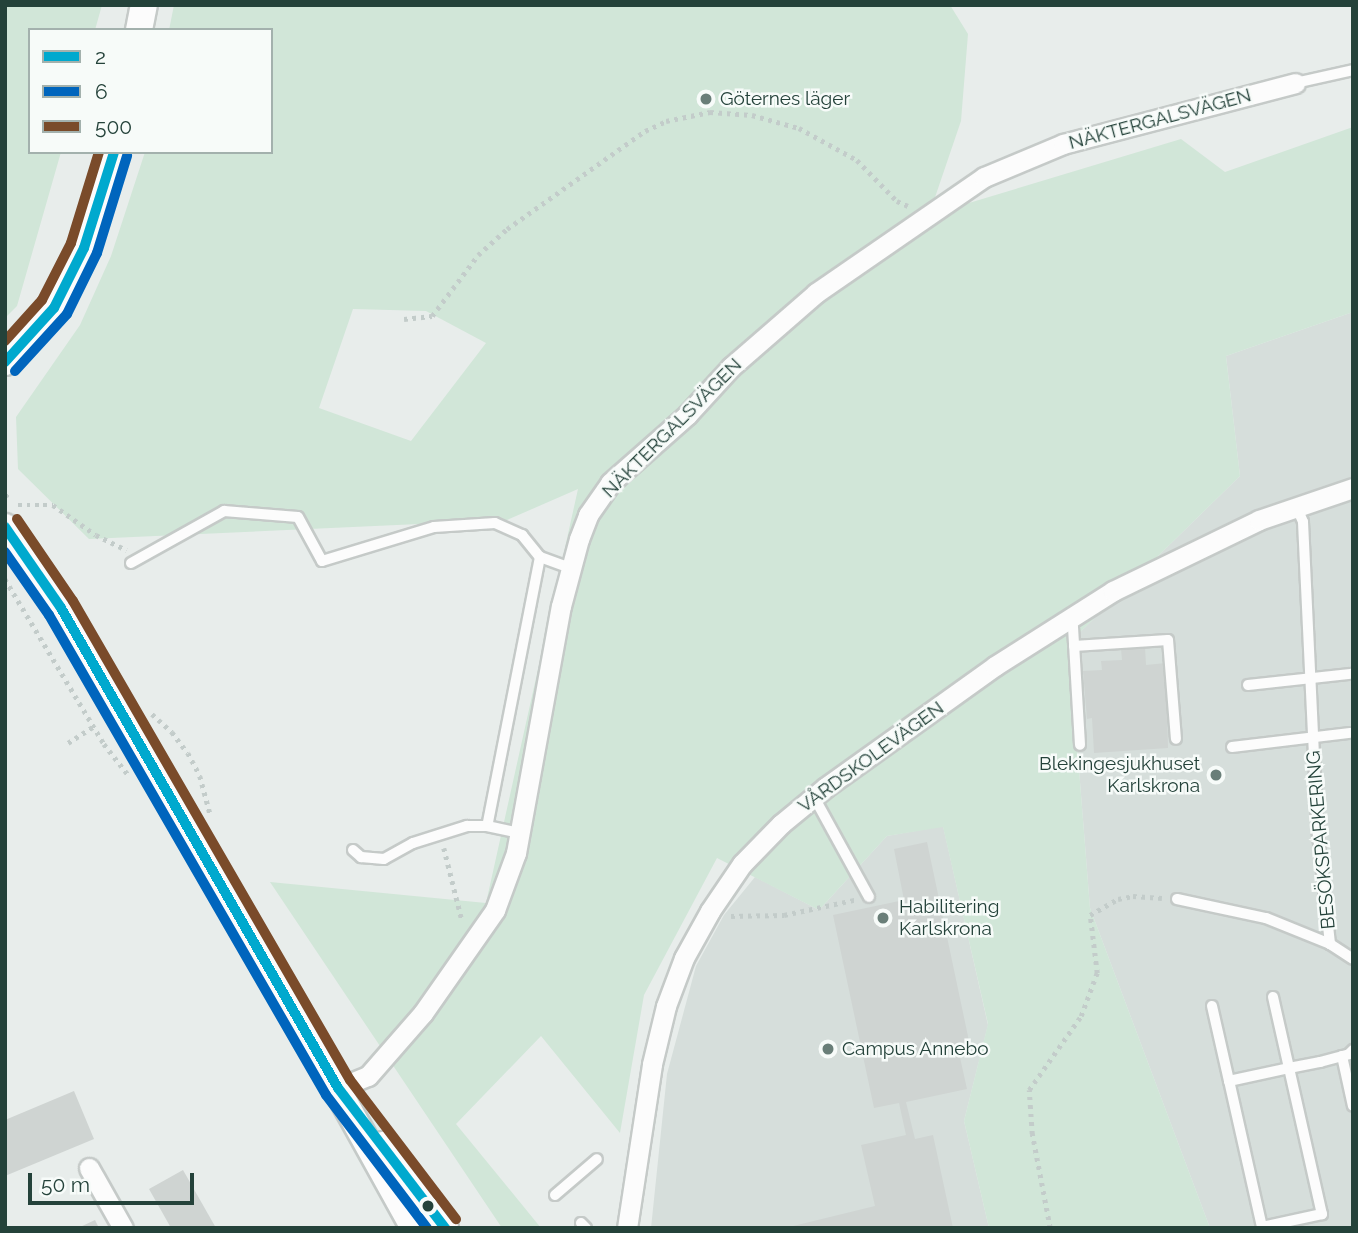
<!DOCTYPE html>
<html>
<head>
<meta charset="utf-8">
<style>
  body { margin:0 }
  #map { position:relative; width:1358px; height:1233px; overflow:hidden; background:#e8edeb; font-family:Raleway,sans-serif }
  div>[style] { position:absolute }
  .built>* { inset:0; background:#d6dedb }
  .green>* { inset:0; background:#d1e6d8 }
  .building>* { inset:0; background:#cfd4d2 }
  .path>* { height:4.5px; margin-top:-2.25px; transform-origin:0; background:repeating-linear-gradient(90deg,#c3ccca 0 3.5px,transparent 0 8.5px) }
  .roads { filter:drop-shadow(2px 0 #c5cac8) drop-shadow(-2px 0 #c5cac8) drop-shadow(0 2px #c5cac8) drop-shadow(0 -2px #c5cac8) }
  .lane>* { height:10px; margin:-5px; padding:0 5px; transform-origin:5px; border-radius:5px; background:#fcfcfc }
  .street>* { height:19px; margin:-9.5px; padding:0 9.5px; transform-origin:9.5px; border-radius:9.5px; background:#fcfcfc }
  .secondary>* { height:26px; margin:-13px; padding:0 13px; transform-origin:13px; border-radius:13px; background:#fcfcfc }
  .bus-1>* { height:10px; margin:-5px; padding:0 5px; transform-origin:5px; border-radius:5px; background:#00a9ce }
  .bus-2>* { height:10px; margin:-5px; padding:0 5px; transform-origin:5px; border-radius:5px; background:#0065bd }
  .bus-3>* { height:10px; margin:-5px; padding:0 5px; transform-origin:5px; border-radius:5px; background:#7a4b2a }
  .dots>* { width:19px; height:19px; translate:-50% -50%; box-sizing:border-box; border:4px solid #f7fbf9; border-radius:50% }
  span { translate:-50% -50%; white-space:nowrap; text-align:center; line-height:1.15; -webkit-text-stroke:5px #f7fbf9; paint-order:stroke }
  .poi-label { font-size:19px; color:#24423a }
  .left { translate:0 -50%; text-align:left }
  .right { translate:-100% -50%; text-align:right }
  .street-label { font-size:19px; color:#24423a }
  .frame { position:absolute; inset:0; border:7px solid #24423a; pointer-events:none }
  .legend { position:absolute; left:28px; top:28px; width:245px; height:126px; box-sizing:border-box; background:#f7fbf9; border:2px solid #a3b1ad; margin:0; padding:9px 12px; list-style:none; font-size:21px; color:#24423a }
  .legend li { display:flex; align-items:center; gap:14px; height:35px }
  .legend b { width:35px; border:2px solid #a3b1ad }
  .scale { position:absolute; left:28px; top:1173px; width:166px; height:32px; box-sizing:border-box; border:4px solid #24423a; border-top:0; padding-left:9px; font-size:21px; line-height:24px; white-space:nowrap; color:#24423a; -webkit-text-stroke:5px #f7fbf9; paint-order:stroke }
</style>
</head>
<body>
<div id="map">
  <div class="built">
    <div style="clip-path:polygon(1353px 312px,1353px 1228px,1210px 1228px,1090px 908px,1069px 643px,1240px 476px,1226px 356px)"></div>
    <div style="clip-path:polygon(943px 826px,988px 1025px,964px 1121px,989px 1228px,651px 1228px,667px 1074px,696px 966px,724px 915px,755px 877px,819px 910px,887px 836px)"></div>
  </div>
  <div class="green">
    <div style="clip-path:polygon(5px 5px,102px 5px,95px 30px,30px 30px,30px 152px,61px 152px,17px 306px,5px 318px)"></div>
    <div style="clip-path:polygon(evenodd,174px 5px,950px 5px,968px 34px,961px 121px,929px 215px,1181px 139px,1225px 172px,1353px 127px,1353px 312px,1226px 356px,1240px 476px,1069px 643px,1090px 908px,1210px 1228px,989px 1228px,964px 1121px,988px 1024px,943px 827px,887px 836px,819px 910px,717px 858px,644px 995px,620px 1133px,541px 1036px,456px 1124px,541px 1228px,502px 1228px,270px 882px,486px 903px,578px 489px,507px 520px,89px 539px,18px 469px,16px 417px,80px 325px,111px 256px,145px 152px,271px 152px,271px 30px,169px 30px,174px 5px,353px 309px,426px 311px,486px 343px,411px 441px,319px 408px,353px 309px)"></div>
  </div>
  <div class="building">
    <div style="clip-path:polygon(1145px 647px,1146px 665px,1166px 663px,1168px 748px,1094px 753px,1092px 718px,1087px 719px,1083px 671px,1102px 670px,1101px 661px,1122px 660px,1121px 649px)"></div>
    <div style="clip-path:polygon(927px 842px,969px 1041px,957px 1044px,967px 1089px,906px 1102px,915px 1139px,933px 1135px,953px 1228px,785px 1228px,875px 1206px,861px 1145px,906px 1135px,899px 1103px,874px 1108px,833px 915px,904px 900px,894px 849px)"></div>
    <div style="clip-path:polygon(74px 1091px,94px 1139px,5px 1176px,5px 1120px)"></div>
    <div style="clip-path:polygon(183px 1170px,216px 1228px,171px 1228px,149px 1189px)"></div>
    <div style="clip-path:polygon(95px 1220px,99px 1228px,78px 1228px)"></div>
  </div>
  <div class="path">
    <div style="left:404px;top:319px;width:28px;rotate:-6deg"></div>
    <div style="left:432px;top:316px;width:76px;rotate:-53deg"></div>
    <div style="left:478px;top:255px;width:39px;rotate:-42deg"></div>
    <div style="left:507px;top:229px;width:169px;rotate:-35.4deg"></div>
    <div style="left:645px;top:131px;width:23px;rotate:-25deg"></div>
    <div style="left:666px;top:121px;width:45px;rotate:-11.6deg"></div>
    <div style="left:710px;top:112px;width:42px;rotate:4.1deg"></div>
    <div style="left:752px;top:115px;width:49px;rotate:15.5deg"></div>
    <div style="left:799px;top:128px;width:66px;rotate:28.9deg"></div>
    <div style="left:857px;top:160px;width:57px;rotate:45.7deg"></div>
    <div style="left:897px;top:201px;width:12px;rotate:24deg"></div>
    <div style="left:5px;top:496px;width:6px;rotate:-31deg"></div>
    <div style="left:18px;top:505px;width:35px"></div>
    <div style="left:53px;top:505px;width:52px;rotate:34.9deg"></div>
    <div style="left:96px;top:535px;width:34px;rotate:26deg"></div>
    <div style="left:5px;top:579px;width:192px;rotate:59deg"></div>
    <div style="left:104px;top:744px;width:42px;rotate:51.8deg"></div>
    <div style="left:152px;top:714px;width:27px;rotate:42deg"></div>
    <div style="left:172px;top:732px;width:26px;rotate:53deg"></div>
    <div style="left:188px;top:753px;width:26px;rotate:62deg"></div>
    <div style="left:200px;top:776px;width:38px;rotate:75deg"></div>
    <div style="left:68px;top:743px;width:30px;rotate:-33deg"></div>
    <div style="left:444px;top:848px;width:74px;rotate:76deg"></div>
    <div style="left:731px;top:916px;width:53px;rotate:-1.1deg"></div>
    <div style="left:784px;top:915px;width:72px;rotate:-12.1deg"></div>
    <div style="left:1050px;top:1228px;width:96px;rotate:-100.8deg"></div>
    <div style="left:1032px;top:1134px;width:44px;rotate:-93.9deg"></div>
    <div style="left:1029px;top:1090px;width:90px;rotate:-54.9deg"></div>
    <div style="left:1081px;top:1016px;width:46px;rotate:-69.6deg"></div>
    <div style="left:1097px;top:973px;width:58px;rotate:-96.9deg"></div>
    <div style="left:1090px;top:915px;width:32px;rotate:-30deg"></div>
    <div style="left:1118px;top:899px;width:15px;rotate:-11deg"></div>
    <div style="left:1133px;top:896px;width:29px;rotate:4deg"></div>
  </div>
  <div class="roads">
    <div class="lane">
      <div style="left:1295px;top:83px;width:59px;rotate:-12.6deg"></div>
      <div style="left:1296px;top:506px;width:17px;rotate:66deg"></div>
      <div style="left:1303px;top:522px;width:313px;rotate:87.3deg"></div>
      <div style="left:1318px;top:835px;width:110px;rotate:83.7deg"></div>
      <div style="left:540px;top:557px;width:33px;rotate:20deg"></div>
      <div style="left:131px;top:563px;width:107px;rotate:-29.2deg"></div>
      <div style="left:224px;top:511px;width:74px;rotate:4.6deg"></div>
      <div style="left:298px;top:517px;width:50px;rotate:61.4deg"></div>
      <div style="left:322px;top:561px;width:117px;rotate:-16.9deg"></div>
      <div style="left:434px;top:527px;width:61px;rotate:-3.8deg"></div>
      <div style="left:495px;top:523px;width:30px;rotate:24deg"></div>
      <div style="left:522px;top:535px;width:28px;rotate:51deg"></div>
      <div style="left:540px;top:557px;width:274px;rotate:101.1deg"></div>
      <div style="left:1070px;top:618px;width:9px;rotate:72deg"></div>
      <div style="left:1073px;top:627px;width:118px;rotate:86.6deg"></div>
      <div style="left:1074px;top:646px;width:94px;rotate:-3.7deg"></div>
      <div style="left:1168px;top:640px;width:99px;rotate:85.4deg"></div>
      <div style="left:1248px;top:685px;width:103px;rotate:-6.2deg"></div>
      <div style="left:1232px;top:747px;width:119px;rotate:-6.8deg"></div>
      <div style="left:814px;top:797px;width:114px;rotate:61.2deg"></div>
      <div style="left:353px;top:850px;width:11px;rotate:41deg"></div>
      <div style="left:361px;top:857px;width:23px;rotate:5deg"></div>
      <div style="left:384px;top:859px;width:33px;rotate:-29deg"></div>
      <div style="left:413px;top:843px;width:57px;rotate:-17.5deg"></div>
      <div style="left:467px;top:826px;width:20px"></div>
      <div style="left:487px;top:826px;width:34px;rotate:12deg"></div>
      <div style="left:1177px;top:899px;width:91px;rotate:12.1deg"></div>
      <div style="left:1266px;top:918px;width:69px;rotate:22.1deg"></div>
      <div style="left:1330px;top:944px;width:27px;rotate:33deg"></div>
      <div style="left:1273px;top:997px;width:73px;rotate:77.3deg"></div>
      <div style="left:1289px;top:1068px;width:150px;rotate:77.3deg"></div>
      <div style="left:1322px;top:1214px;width:61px;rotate:167.8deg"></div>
      <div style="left:1262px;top:1227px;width:150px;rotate:-102.7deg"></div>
      <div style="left:1229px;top:1081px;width:61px;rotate:-12.2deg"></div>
      <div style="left:1289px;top:1068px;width:32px;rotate:-11deg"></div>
      <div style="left:1320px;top:1062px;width:30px;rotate:-15deg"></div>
      <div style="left:1349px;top:1054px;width:6px;rotate:-45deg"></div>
      <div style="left:1212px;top:1006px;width:77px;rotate:77.2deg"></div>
      <div style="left:1342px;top:1056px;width:51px;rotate:77.6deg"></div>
      <div style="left:555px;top:1195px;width:55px;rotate:-40.6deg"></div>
      <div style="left:581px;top:1223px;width:7px;rotate:45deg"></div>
    </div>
    <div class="street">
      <div style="left:338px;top:1088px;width:32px;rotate:-22deg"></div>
      <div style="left:368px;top:1076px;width:84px;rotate:-48.9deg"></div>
      <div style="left:423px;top:1013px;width:126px;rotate:-55deg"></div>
      <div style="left:495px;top:910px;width:61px;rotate:-69.8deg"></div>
      <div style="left:516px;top:853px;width:251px;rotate:-79.7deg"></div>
      <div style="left:561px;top:606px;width:69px;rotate:-75deg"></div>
      <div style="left:579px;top:539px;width:26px;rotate:-69deg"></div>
      <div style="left:588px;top:515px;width:39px;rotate:-55deg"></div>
      <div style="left:610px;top:483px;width:103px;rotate:-41.4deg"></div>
      <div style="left:687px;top:415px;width:65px;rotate:-47.5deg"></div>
      <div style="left:731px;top:367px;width:113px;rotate:-41deg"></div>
      <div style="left:816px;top:293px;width:204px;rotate:-34.6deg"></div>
      <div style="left:984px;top:177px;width:86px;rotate:-22.7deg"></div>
      <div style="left:1063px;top:144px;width:240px;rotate:-14.7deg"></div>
      <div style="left:89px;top:1168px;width:69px;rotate:60.5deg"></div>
      <div style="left:627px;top:1228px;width:166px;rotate:-81.3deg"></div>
      <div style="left:652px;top:1064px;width:60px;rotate:-76.4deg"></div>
      <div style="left:666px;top:1006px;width:51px;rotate:-69.4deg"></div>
      <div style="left:684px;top:958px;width:54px;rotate:-61deg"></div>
      <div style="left:710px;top:911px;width:57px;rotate:-55.8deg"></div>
      <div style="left:742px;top:864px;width:56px;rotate:-45.7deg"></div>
      <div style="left:781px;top:824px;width:58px;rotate:-39.4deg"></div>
      <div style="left:826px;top:787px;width:208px;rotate:-35.6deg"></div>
      <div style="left:995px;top:666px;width:140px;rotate:-32.4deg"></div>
      <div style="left:1113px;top:591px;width:162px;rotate:-25.9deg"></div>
      <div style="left:1259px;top:520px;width:99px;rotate:-18.8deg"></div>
    </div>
    <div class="secondary">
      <div style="left:139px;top:30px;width:25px;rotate:-79deg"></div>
      <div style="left:5px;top:362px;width:73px;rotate:-47.8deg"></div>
      <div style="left:54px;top:308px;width:67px;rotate:-63.4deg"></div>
      <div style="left:84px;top:248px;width:101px;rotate:-72.6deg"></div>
      <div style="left:5px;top:527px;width:98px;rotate:55.3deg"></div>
      <div style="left:61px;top:608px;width:344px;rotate:59.6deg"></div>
      <div style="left:235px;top:905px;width:369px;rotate:61deg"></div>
      <div style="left:382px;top:1145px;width:104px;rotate:52.8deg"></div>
    </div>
  </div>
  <div class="bus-1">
    <div style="left:5px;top:362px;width:73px;rotate:-47.8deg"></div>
    <div style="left:54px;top:308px;width:67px;rotate:-63.4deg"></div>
    <div style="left:84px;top:248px;width:101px;rotate:-72.6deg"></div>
    <div style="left:5px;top:527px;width:98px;rotate:55.3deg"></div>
    <div style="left:61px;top:608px;width:554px;rotate:60.01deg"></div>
    <div style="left:338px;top:1088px;width:176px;rotate:52.6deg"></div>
  </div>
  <div class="bus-2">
    <div style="left:15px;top:371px;width:77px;rotate:-47.6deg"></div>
    <div style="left:67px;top:314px;width:68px;rotate:-63.8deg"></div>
    <div style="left:97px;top:253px;width:102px;rotate:-72.8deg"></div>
    <div style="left:5px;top:552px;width:77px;rotate:55.1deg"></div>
    <div style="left:49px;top:615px;width:554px;rotate:60.01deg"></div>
    <div style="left:326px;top:1095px;width:167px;rotate:52.8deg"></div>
  </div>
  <div class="bus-3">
    <div style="left:5px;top:341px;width:55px;rotate:-47.9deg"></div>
    <div style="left:42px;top:300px;width:64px;rotate:-63deg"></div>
    <div style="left:71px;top:243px;width:95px;rotate:-72.9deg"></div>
    <div style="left:17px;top:519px;width:99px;rotate:55.7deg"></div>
    <div style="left:73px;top:601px;width:553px;rotate:59.96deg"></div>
    <div style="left:350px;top:1080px;width:175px;rotate:52.7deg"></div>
  </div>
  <div class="dots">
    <div style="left:706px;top:99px;background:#697e78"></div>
    <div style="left:1216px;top:775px;background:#697e78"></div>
    <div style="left:883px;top:918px;background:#697e78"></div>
    <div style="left:828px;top:1049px;background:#697e78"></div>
    <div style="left:428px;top:1206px;background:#24423a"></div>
  </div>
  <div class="poi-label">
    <span class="left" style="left:720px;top:99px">Göternes läger</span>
    <span class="right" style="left:1200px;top:775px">Blekingesjukhuset<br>Karlskrona</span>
    <span class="left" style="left:899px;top:918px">Habilitering<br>Karlskrona</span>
    <span class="left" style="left:842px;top:1049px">Campus Annebo</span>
  </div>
  <div class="street-label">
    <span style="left:1160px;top:119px;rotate:-15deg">NÄKTERGALSVÄGEN</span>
    <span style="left:672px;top:428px;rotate:-45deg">NÄKTERGALSVÄGEN</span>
    <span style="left:871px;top:757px;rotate:-36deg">VÅRDSKOLEVÄGEN</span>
    <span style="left:1321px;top:840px;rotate:-95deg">BESÖKSPARKERING</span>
  </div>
  <div class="frame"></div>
  <ul class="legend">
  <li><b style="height:9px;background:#00a9ce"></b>2</li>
  <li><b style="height:9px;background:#0065bd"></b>6</li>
  <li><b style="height:9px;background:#7a4b2a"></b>500</li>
  </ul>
  <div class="scale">50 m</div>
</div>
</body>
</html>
